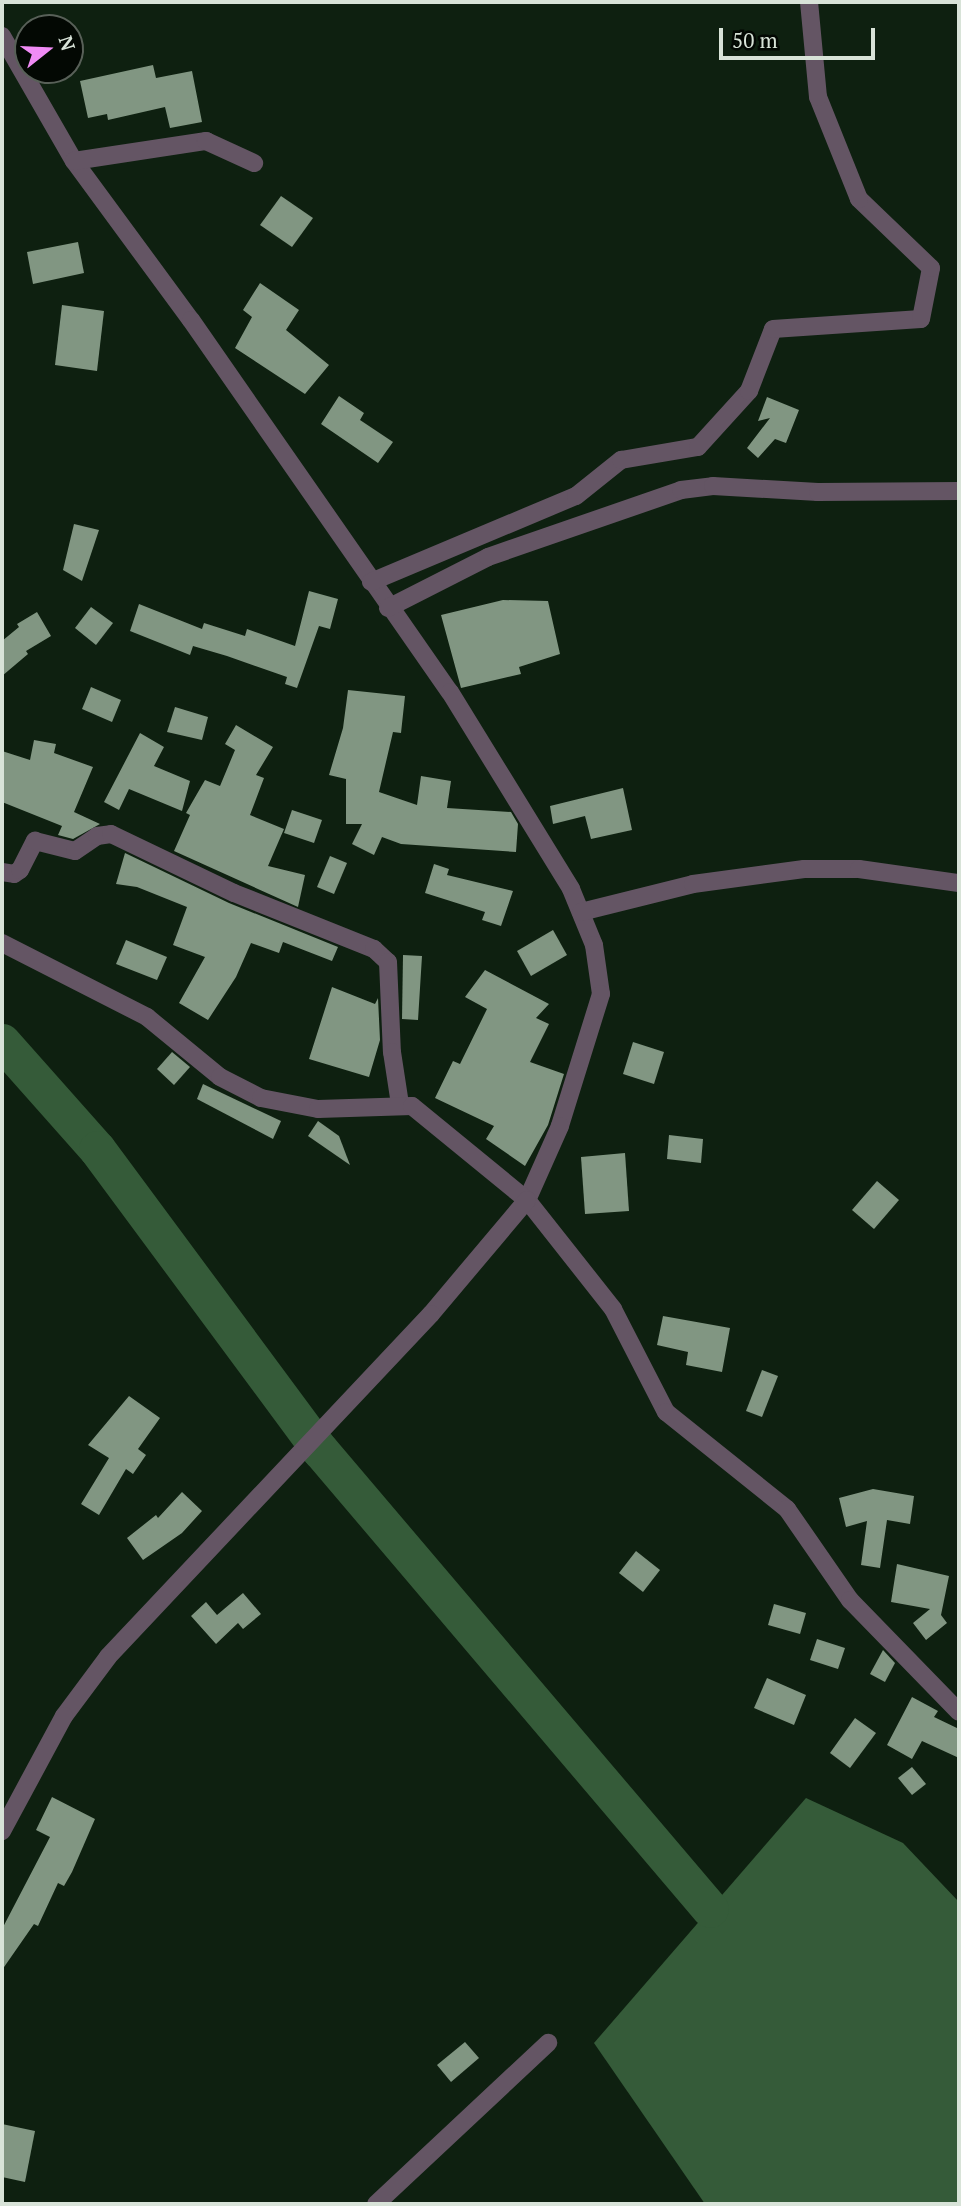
<!DOCTYPE html>
<html>
<head>
<meta charset="utf-8">
<style>
  body { margin:0 }
  #map { position:relative; width:961px; height:2206px; overflow:hidden; background:#0e2010; font-family:"PT Serif",serif }
  div>[style] { position:absolute }
  .water>* { inset:0; background:#355b39 }
  .river>* { height:37px; margin:-18.5px; padding:0 18.5px; transform-origin:18.5px; border-radius:18.5px; background:#355b39 }
  .building>* { inset:0; background:#819682 }
  .minor>* { height:18px; margin:-9px; padding:0 9px; transform-origin:9px; border-radius:9px; background:#645564 }
  span { translate:-50% -50%; white-space:nowrap; text-align:center; line-height:1.15; -webkit-text-stroke:7px #030803; paint-order:stroke }
  .frame { position:absolute; inset:0; border:4px solid #d8e3d8; pointer-events:none }
  .north { position:absolute; left:14px; top:14px; width:70px; height:70px; box-sizing:border-box; background:#030803; border:2px solid #586058; border-radius:50%; rotate:72deg; font-size:19px; font-weight:700; line-height:28px; text-align:center; color:#d8e3d8 }
  .north::after { content:''; display:block; margin:auto; width:24px; height:32px; background:#f08bf5; clip-path:polygon(50% 0,100% 100%,50% 72%,0 100%) }
  .scale { position:absolute; left:719px; top:28px; width:156px; height:32px; box-sizing:border-box; border:4px solid #d8e3d8; border-top:0; padding-left:9px; font-size:21px; line-height:24px; white-space:nowrap; color:#d8e3d8; -webkit-text-stroke:5px #030803; paint-order:stroke }
</style>
</head>
<body>
<div id="map">
  <div class="water">
    <div style="clip-path:polygon(806px 1798px,903px 1843px,959px 1902px,959px 2204px,705px 2204px,594px 2043px)"></div>
  </div>
  <div class="river">
    <div style="left:2px;top:1042px;width:143px;rotate:48.4deg"></div>
    <div style="left:97px;top:1149px;width:375px;rotate:53.5deg"></div>
    <div style="left:320px;top:1450px;width:602px;rotate:49.65deg"></div>
  </div>
  <div class="building">
    <div style="clip-path:polygon(153px 65px,156px 78px,192px 71px,202px 122px,170px 128px,165px 107px,108px 120px,107px 114px,88px 118px,80px 81px)"></div>
    <div style="clip-path:polygon(281px 196px,313px 218px,292px 247px,260px 225px)"></div>
    <div style="clip-path:polygon(78px 242px,84px 273px,33px 284px,27px 252px)"></div>
    <div style="clip-path:polygon(260px 283px,299px 310px,286px 330px,329px 365px,305px 394px,235px 348px,252px 317px,243px 310px)"></div>
    <div style="clip-path:polygon(62px 305px,104px 311px,97px 371px,55px 365px)"></div>
    <div style="clip-path:polygon(339px 396px,364px 413px,360px 420px,393px 442px,378px 463px,321px 424px)"></div>
    <div style="clip-path:polygon(767px 397px,799px 410px,786px 443px,775px 439px,758px 458px,747px 448px,770px 418px,758px 421px)"></div>
    <div style="clip-path:polygon(74px 524px,99px 530px,82px 581px,63px 570px)"></div>
    <div style="clip-path:polygon(309px 591px,338px 599px,330px 629px,319px 626px,297px 688px,285px 684px,287px 677px,227px 656px,193px 646px,190px 655px,130px 631px,139px 604px,202px 629px,204px 623px,245px 636px,247px 629px,295px 646px)"></div>
    <div style="clip-path:polygon(503px 600px,548px 601px,560px 654px,519px 667px,521px 674px,461px 688px,441px 615px)"></div>
    <div style="clip-path:polygon(91px 607px,113px 623px,96px 645px,75px 628px)"></div>
    <div style="clip-path:polygon(37px 612px,51px 636px,26px 651px,28px 654px,2px 676px,2px 641px,19px 627px,17px 624px)"></div>
    <div style="clip-path:polygon(91px 687px,121px 700px,112px 722px,82px 709px)"></div>
    <div style="clip-path:polygon(348px 690px,405px 696px,401px 733px,393px 732px,379px 792px,417px 805px,421px 776px,451px 781px,447px 808px,511px 812px,518px 824px,516px 852px,401px 844px,382px 837px,374px 855px,352px 844px,362px 824px,346px 824px,346px 779px,329px 775px,343px 728px)"></div>
    <div style="clip-path:polygon(175px 707px,208px 717px,202px 740px,167px 732px)"></div>
    <div style="clip-path:polygon(236px 725px,273px 747px,256px 775px,264px 778px,250px 815px,284px 829px,268px 866px,305px 875px,298px 907px,174px 851px,190px 815px,186px 813px,205px 780px,220px 786px,235px 750px,225px 744px)"></div>
    <div style="clip-path:polygon(140px 733px,164px 747px,154px 766px,190px 781px,182px 811px,129px 789px,119px 810px,104px 802px)"></div>
    <div style="clip-path:polygon(34px 740px,56px 744px,54px 753px,93px 767px,74px 812px,100px 824px,73px 839px,58px 835px,62px 826px,2px 802px,2px 751px,30px 760px)"></div>
    <div style="clip-path:polygon(623px 788px,632px 830px,591px 839px,585px 816px,553px 824px,550px 806px)"></div>
    <div style="clip-path:polygon(292px 810px,322px 820px,314px 843px,284px 833px)"></div>
    <div style="clip-path:polygon(125px 853px,229px 903px,338px 947px,332px 961px,283px 942px,279px 953px,251px 943px,236px 977px,208px 1020px,179px 1003px,205px 957px,173px 945px,187px 907px,137px 887px,116px 884px)"></div>
    <div style="clip-path:polygon(330px 856px,347px 863px,334px 894px,317px 887px)"></div>
    <div style="clip-path:polygon(434px 864px,449px 869px,447px 875px,513px 891px,501px 926px,482px 920px,485px 912px,425px 893px)"></div>
    <div style="clip-path:polygon(553px 930px,567px 955px,531px 976px,517px 951px)"></div>
    <div style="clip-path:polygon(126px 940px,167px 957px,157px 980px,116px 964px)"></div>
    <div style="clip-path:polygon(403px 955px,422px 956px,418px 1020px,402px 1019px)"></div>
    <div style="clip-path:polygon(485px 970px,549px 1004px,536px 1018px,549px 1024px,530px 1062px,564px 1074px,548px 1125px,525px 1166px,486px 1139px,494px 1126px,435px 1098px,453px 1061px,460px 1064px,487px 1009px,465px 997px)"></div>
    <div style="clip-path:polygon(332px 987px,375px 1004px,378px 998px,380px 1040px,369px 1077px,309px 1059px)"></div>
    <div style="clip-path:polygon(633px 1042px,664px 1052px,654px 1084px,623px 1074px)"></div>
    <div style="clip-path:polygon(172px 1052px,190px 1067px,174px 1085px,157px 1069px)"></div>
    <div style="clip-path:polygon(203px 1084px,281px 1121px,273px 1139px,197px 1099px)"></div>
    <div style="clip-path:polygon(318px 1121px,339px 1136px,350px 1165px,308px 1136px)"></div>
    <div style="clip-path:polygon(669px 1135px,703px 1139px,701px 1163px,667px 1159px)"></div>
    <div style="clip-path:polygon(625px 1153px,629px 1211px,585px 1214px,581px 1157px)"></div>
    <div style="clip-path:polygon(877px 1181px,899px 1200px,874px 1229px,852px 1210px)"></div>
    <div style="clip-path:polygon(663px 1316px,730px 1328px,722px 1372px,686px 1365px,688px 1352px,657px 1345px)"></div>
    <div style="clip-path:polygon(762px 1370px,778px 1376px,762px 1417px,746px 1411px)"></div>
    <div style="clip-path:polygon(129px 1396px,160px 1418px,138px 1449px,146px 1455px,133px 1474px,126px 1469px,99px 1515px,81px 1504px,109px 1458px,88px 1445px)"></div>
    <div style="clip-path:polygon(873px 1489px,914px 1496px,910px 1524px,887px 1520px,880px 1568px,861px 1565px,867px 1521px,846px 1527px,839px 1498px)"></div>
    <div style="clip-path:polygon(182px 1492px,202px 1511px,182px 1533px,143px 1560px,127px 1538px,156px 1515px,158px 1518px)"></div>
    <div style="clip-path:polygon(636px 1551px,660px 1570px,643px 1592px,619px 1573px)"></div>
    <div style="clip-path:polygon(897px 1564px,949px 1576px,941px 1615px,947px 1623px,926px 1640px,913px 1623px,930px 1609px,891px 1602px)"></div>
    <div style="clip-path:polygon(243px 1593px,261px 1614px,243px 1629px,238px 1623px,216px 1644px,191px 1616px,206px 1602px,217px 1615px)"></div>
    <div style="clip-path:polygon(774px 1604px,806px 1613px,800px 1634px,768px 1625px)"></div>
    <div style="clip-path:polygon(817px 1639px,845px 1648px,838px 1669px,810px 1660px)"></div>
    <div style="clip-path:polygon(883px 1650px,895px 1663px,885px 1682px,870px 1674px)"></div>
    <div style="clip-path:polygon(767px 1678px,806px 1695px,794px 1725px,754px 1708px)"></div>
    <div style="clip-path:polygon(912px 1697px,938px 1711px,934px 1717px,959px 1729px,959px 1758px,922px 1741px,912px 1759px,887px 1745px)"></div>
    <div style="clip-path:polygon(855px 1718px,876px 1733px,850px 1768px,830px 1753px)"></div>
    <div style="clip-path:polygon(912px 1767px,926px 1784px,912px 1795px,898px 1778px)"></div>
    <div style="clip-path:polygon(52px 1797px,95px 1819px,72px 1872px,64px 1886px,58px 1883px,38px 1926px,34px 1924px,2px 1970px,2px 1929px,50px 1837px,36px 1830px)"></div>
    <div style="clip-path:polygon(465px 2042px,479px 2058px,451px 2082px,437px 2065px)"></div>
    <div style="clip-path:polygon(2px 2124px,35px 2131px,25px 2182px,2px 2177px)"></div>
  </div>
  <div class="minor">
    <div style="left:2px;top:36px;width:144px;rotate:60.1deg"></div>
    <div style="left:74px;top:161px;width:197px;rotate:53.7deg"></div>
    <div style="left:191px;top:320px;width:453px;rotate:55.2deg"></div>
    <div style="left:450px;top:692px;width:231px;rotate:58.4deg"></div>
    <div style="left:571px;top:889px;width:61px;rotate:67.7deg"></div>
    <div style="left:594px;top:945px;width:49px;rotate:81.9deg"></div>
    <div style="left:601px;top:994px;width:138px;rotate:107.3deg"></div>
    <div style="left:560px;top:1126px;width:81px;rotate:114deg"></div>
    <div style="left:527px;top:1200px;width:139px;rotate:51.7deg"></div>
    <div style="left:613px;top:1309px;width:116px;rotate:62.8deg"></div>
    <div style="left:666px;top:1412px;width:155px;rotate:38.7deg"></div>
    <div style="left:787px;top:1509px;width:111px;rotate:55.3deg"></div>
    <div style="left:850px;top:1600px;width:156px;rotate:45.8deg"></div>
    <div style="left:74px;top:161px;width:134px;rotate:-8.6deg"></div>
    <div style="left:206px;top:141px;width:53px;rotate:24.6deg"></div>
    <div style="left:371px;top:582px;width:222px;rotate:-22.8deg"></div>
    <div style="left:576px;top:496px;width:58px;rotate:-38.7deg"></div>
    <div style="left:621px;top:460px;width:78px;rotate:-9.6deg"></div>
    <div style="left:698px;top:447px;width:76px;rotate:-47.7deg"></div>
    <div style="left:749px;top:391px;width:66px;rotate:-68.8deg"></div>
    <div style="left:773px;top:329px;width:148px;rotate:-3.9deg"></div>
    <div style="left:921px;top:319px;width:52px;rotate:-78.9deg"></div>
    <div style="left:931px;top:268px;width:100px;rotate:-136.2deg"></div>
    <div style="left:859px;top:199px;width:110px;rotate:-111.9deg"></div>
    <div style="left:818px;top:97px;width:95px;rotate:-95.4deg"></div>
    <div style="left:388px;top:608px;width:112px;rotate:-27deg"></div>
    <div style="left:488px;top:557px;width:204px;rotate:-19.1deg"></div>
    <div style="left:681px;top:490px;width:32px;rotate:-7deg"></div>
    <div style="left:713px;top:486px;width:105px;rotate:3.3deg"></div>
    <div style="left:818px;top:492px;width:141px;rotate:-0.4deg"></div>
    <div style="left:2px;top:872px;width:12px;rotate:9deg"></div>
    <div style="left:14px;top:874px;width:7px;rotate:-34deg"></div>
    <div style="left:20px;top:870px;width:33px;rotate:-63deg"></div>
    <div style="left:35px;top:841px;width:41px;rotate:14deg"></div>
    <div style="left:75px;top:851px;width:27px;rotate:-34deg"></div>
    <div style="left:97px;top:836px;width:14px;rotate:-8deg"></div>
    <div style="left:111px;top:834px;width:136px;rotate:25.6deg"></div>
    <div style="left:234px;top:893px;width:151px;rotate:21.8deg"></div>
    <div style="left:374px;top:949px;width:19px;rotate:43deg"></div>
    <div style="left:388px;top:962px;width:90px;rotate:87.5deg"></div>
    <div style="left:392px;top:1052px;width:53px;rotate:81.3deg"></div>
    <div style="left:581px;top:912px;width:115px;rotate:-14deg"></div>
    <div style="left:693px;top:884px;width:112px;rotate:-7.7deg"></div>
    <div style="left:804px;top:869px;width:55px"></div>
    <div style="left:859px;top:869px;width:101px;rotate:8deg"></div>
    <div style="left:2px;top:943px;width:163px;rotate:27deg"></div>
    <div style="left:147px;top:1017px;width:94px;rotate:39.4deg"></div>
    <div style="left:220px;top:1077px;width:46px;rotate:27.1deg"></div>
    <div style="left:261px;top:1098px;width:58px;rotate:10.9deg"></div>
    <div style="left:318px;top:1109px;width:94px;rotate:-1.8deg"></div>
    <div style="left:412px;top:1106px;width:149px;rotate:39.3deg"></div>
    <div style="left:527px;top:1200px;width:149px;rotate:130.1deg"></div>
    <div style="left:431px;top:1314px;width:471px;rotate:133.3deg"></div>
    <div style="left:108px;top:1657px;width:74px;rotate:126.7deg"></div>
    <div style="left:64px;top:1716px;width:131px;rotate:118.3deg"></div>
    <div style="left:376px;top:2204px;width:236px;rotate:-43.1deg"></div>
  </div>
  <div class="frame"></div>
  <div class="north">N</div>
  <div class="scale">50 m</div>
</div>
</body>
</html>
